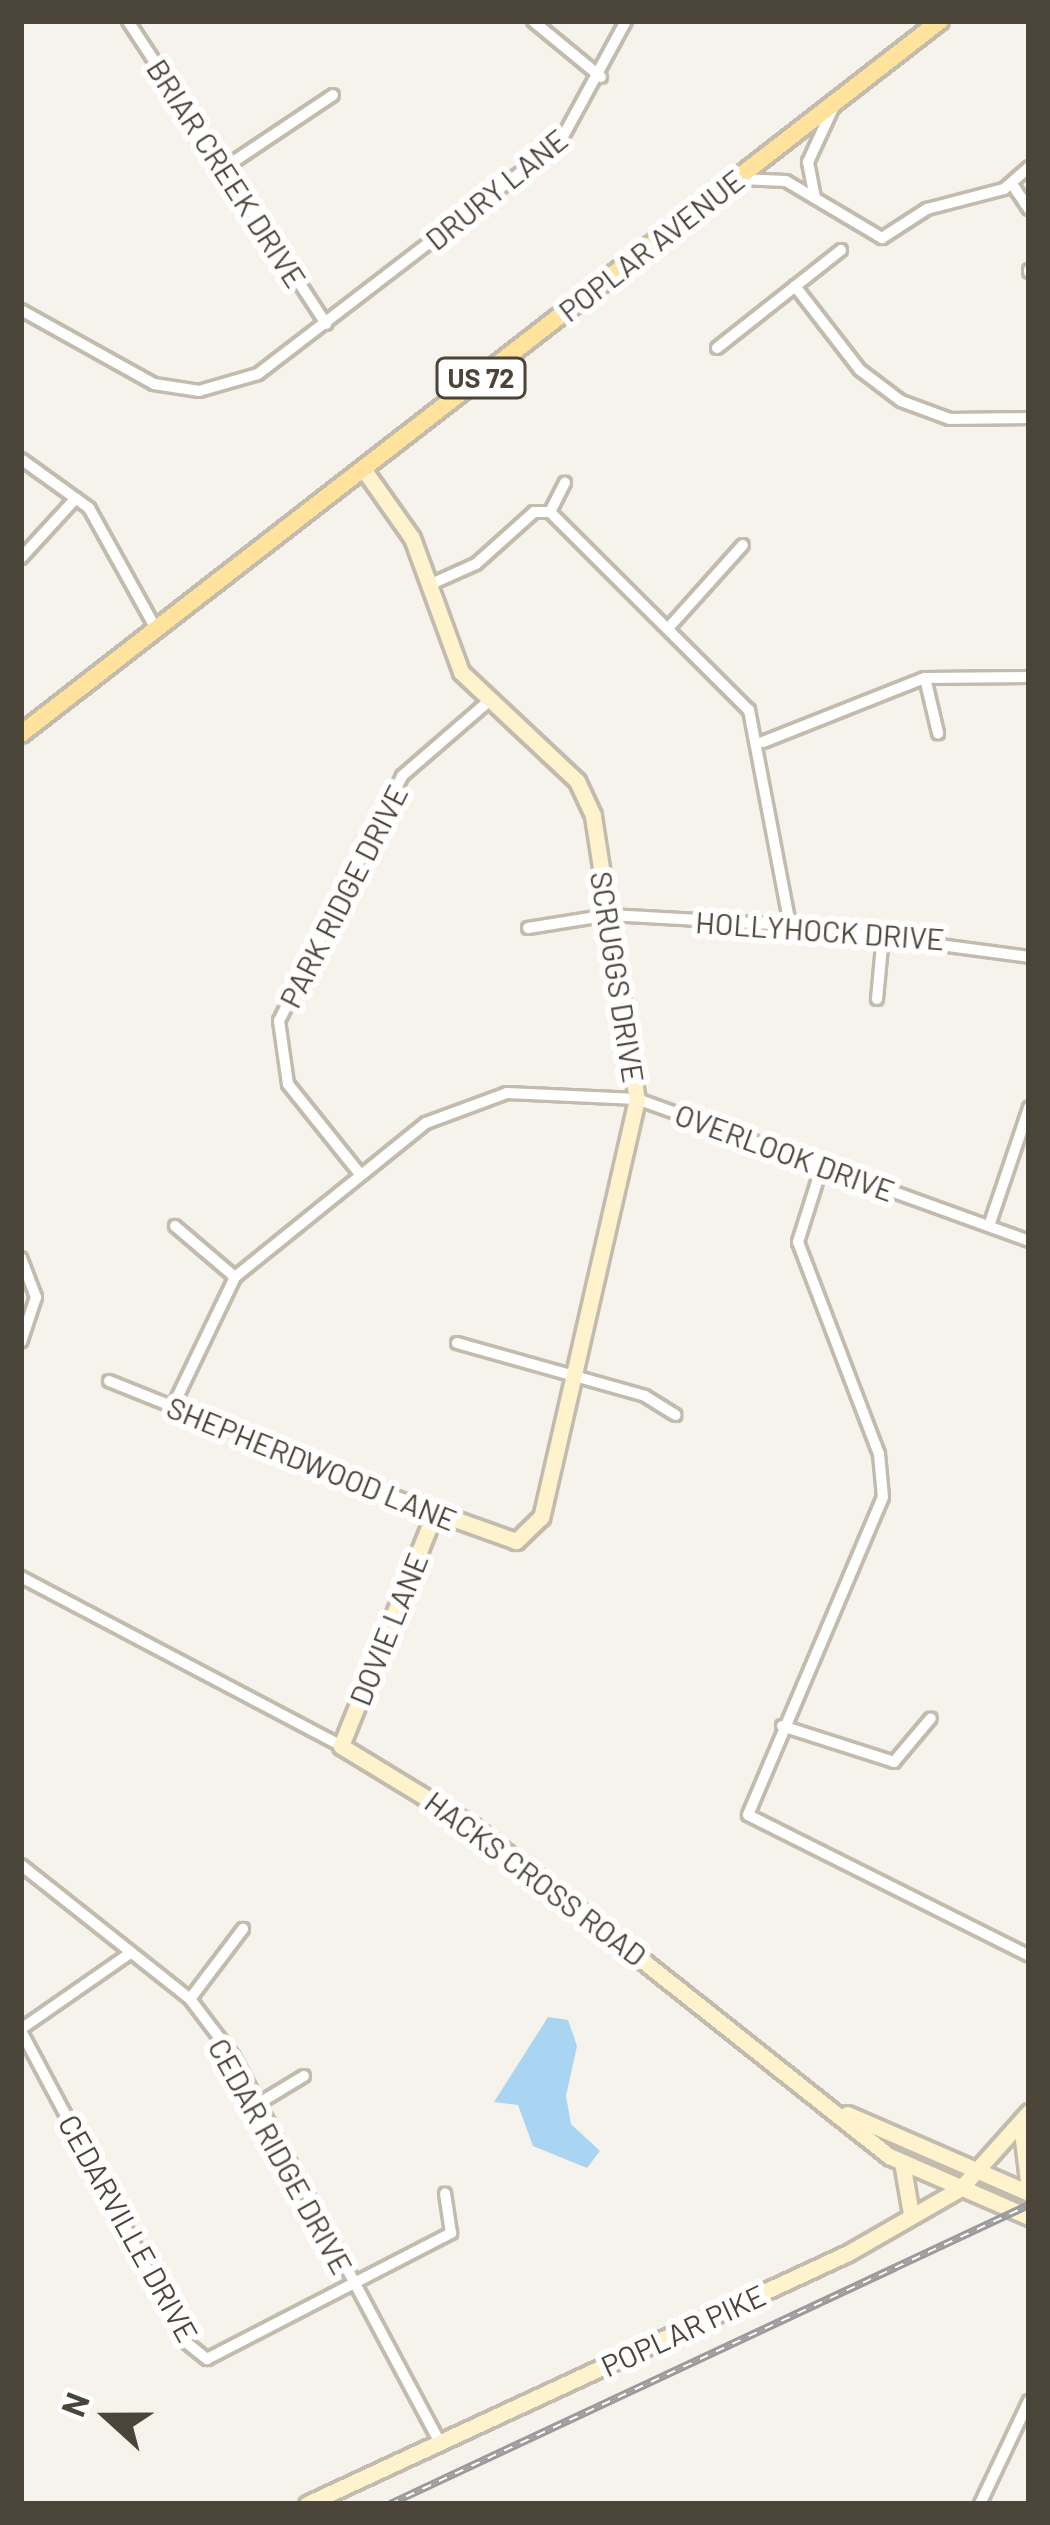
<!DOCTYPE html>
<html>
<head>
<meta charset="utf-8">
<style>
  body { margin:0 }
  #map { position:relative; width:1050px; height:2525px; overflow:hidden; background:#f6f3ec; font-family:Barlow,sans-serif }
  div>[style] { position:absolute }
  .water>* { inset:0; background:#a9d4f2 }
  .roads { filter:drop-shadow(3px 0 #c2bbae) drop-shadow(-3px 0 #c2bbae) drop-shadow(0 3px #c2bbae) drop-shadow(0 -3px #c2bbae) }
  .street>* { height:10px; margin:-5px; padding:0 5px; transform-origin:5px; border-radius:5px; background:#fff }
  .secondary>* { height:15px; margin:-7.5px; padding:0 7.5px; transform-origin:7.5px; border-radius:7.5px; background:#fff3cd }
  .primary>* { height:16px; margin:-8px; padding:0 8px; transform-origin:8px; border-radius:8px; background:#ffe39c }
  .rail>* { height:8px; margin-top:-4px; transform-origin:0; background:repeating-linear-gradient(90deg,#fff 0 9px,#9a9a9a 0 18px); box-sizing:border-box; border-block:3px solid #9a9a9a }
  span { translate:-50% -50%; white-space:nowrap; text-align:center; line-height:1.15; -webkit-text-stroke:12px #fff; paint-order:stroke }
  .shield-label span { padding:3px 9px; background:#fff; border:3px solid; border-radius:9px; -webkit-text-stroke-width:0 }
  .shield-label { font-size:27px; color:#4b4439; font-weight:700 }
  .street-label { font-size:30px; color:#4b4439 }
  .frame { position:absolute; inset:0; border:24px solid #4b4439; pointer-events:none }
  .north { position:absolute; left:48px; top:2357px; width:120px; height:120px; -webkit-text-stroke:9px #fff; paint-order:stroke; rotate:291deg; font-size:33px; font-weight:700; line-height:48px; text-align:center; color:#4b4439 }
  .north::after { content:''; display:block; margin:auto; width:42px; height:54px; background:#4b4439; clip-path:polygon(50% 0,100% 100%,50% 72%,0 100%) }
</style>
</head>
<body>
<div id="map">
  <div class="water">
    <div style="clip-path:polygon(548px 2017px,568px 2020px,577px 2046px,566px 2096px,571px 2124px,600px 2151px,587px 2168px,533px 2146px,518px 2105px,494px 2102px)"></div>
  </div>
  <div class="roads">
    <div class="street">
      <div style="left:128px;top:21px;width:362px;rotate:56.8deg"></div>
      <div style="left:533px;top:21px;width:88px;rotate:39.5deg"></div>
      <div style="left:224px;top:168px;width:131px;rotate:-33.8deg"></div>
      <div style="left:740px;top:179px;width:46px;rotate:2.5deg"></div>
      <div style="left:786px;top:181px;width:112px;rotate:30.7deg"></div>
      <div style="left:882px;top:238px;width:54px;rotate:-32.8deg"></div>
      <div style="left:927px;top:209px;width:80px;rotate:-14.6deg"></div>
      <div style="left:1004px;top:189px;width:33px;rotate:-41deg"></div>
      <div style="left:1012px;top:184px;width:30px;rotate:56deg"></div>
      <div style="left:815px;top:198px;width:37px;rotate:-101deg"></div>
      <div style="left:808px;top:162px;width:62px;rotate:-65.1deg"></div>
      <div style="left:1029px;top:270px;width:2px;rotate:90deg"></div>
      <div style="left:795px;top:286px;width:106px;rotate:52.3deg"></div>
      <div style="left:860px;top:370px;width:51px;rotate:37.1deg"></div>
      <div style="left:901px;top:401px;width:52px;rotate:20.2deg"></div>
      <div style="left:950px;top:419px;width:79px;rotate:-0.7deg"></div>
      <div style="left:21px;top:310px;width:152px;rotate:29.1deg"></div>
      <div style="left:154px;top:384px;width:46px;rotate:8.8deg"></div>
      <div style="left:199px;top:391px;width:61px;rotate:-16.1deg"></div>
      <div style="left:258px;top:374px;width:381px;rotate:-37.5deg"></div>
      <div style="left:560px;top:142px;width:138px;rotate:-61.4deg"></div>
      <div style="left:717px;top:348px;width:158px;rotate:-38.3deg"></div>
      <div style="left:21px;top:459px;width:84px;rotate:35.8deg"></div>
      <div style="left:89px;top:508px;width:138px;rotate:61deg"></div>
      <div style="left:550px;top:512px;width:281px;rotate:44.9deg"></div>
      <div style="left:749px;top:710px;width:219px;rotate:79.2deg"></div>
      <div style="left:21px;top:558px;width:81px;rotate:-47.5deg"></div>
      <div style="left:429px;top:585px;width:51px;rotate:-24.1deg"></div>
      <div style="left:476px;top:564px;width:78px;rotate:-41.9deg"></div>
      <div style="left:534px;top:512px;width:16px"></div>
      <div style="left:550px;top:512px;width:33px;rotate:-63deg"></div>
      <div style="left:672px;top:624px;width:106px;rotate:-48.1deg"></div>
      <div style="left:925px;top:678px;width:57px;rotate:76.7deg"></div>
      <div style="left:763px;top:742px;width:174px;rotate:-21.6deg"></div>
      <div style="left:925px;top:678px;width:104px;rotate:-0.6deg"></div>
      <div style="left:528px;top:928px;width:82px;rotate:-9.1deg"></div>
      <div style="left:609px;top:915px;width:181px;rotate:3.2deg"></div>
      <div style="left:790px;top:925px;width:241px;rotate:7.6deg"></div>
      <div style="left:877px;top:999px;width:63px;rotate:-84.6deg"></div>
      <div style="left:822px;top:1166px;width:80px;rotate:107.5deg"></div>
      <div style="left:798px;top:1242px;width:227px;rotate:69.1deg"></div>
      <div style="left:879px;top:1454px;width:43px;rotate:84.7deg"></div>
      <div style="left:883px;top:1497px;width:345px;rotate:113deg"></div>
      <div style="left:748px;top:1815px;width:314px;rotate:26.6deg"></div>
      <div style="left:360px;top:1174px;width:115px;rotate:-128.7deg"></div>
      <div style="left:288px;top:1084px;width:64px;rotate:-98.1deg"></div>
      <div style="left:279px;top:1021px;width:274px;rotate:-63.3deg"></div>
      <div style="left:402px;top:776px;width:115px;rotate:-40.8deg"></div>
      <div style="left:175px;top:1226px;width:79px;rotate:40.4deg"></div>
      <div style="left:989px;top:1226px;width:125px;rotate:-71.3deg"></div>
      <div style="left:21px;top:1258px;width:42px;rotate:69deg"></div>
      <div style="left:36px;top:1297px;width:47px;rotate:108.4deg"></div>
      <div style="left:457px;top:1343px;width:195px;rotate:15.7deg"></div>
      <div style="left:645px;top:1396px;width:36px;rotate:32deg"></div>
      <div style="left:109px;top:1381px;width:351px;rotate:21.9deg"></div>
      <div style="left:173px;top:1406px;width:143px;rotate:-64.3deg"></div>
      <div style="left:235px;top:1277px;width:245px;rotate:-38.9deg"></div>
      <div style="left:426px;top:1123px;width:86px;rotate:-20.3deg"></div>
      <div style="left:507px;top:1093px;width:130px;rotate:2.6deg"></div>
      <div style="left:637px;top:1099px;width:417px;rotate:19.9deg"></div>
      <div style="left:21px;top:1577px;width:362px;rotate:27.8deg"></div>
      <div style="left:782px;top:1726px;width:118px;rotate:17.8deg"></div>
      <div style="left:894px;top:1762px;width:57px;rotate:-49.9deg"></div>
      <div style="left:21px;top:1865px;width:216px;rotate:38.4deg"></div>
      <div style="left:190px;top:1999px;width:73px;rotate:52.8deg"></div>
      <div style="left:234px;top:2057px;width:435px;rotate:61.9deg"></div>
      <div style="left:190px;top:1999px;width:88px;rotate:-52.9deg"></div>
      <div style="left:21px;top:2029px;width:131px;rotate:-34.8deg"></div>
      <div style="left:21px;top:2031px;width:353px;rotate:62deg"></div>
      <div style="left:187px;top:2343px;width:26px;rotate:39deg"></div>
      <div style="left:207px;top:2359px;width:275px;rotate:-27.3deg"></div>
      <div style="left:451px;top:2233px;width:40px;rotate:-98.5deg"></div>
      <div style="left:256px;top:2105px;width:56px;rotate:-31.1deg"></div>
      <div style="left:980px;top:2504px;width:114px;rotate:-64.6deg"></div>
    </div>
    <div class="secondary">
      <div style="left:364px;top:470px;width:83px;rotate:54.8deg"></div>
      <div style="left:412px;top:538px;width:143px;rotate:69.9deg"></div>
      <div style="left:461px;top:672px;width:159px;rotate:43.2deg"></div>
      <div style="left:577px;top:781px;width:38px;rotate:65deg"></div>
      <div style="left:593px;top:816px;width:286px;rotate:81.2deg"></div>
      <div style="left:637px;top:1099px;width:429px;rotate:102.9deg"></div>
      <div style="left:541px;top:1517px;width:35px;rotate:136deg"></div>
      <div style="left:516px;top:1541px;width:86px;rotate:-160.3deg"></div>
      <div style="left:435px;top:1512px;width:252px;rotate:111.9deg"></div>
      <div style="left:341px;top:1746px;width:156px;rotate:31.3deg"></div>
      <div style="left:474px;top:1827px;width:530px;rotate:38.41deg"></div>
      <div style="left:889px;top:2156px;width:153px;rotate:23.5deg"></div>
      <div style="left:847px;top:2114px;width:198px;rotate:23.5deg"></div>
      <div style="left:1021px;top:2123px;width:66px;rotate:83.1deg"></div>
      <div style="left:902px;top:2162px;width:53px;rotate:80.2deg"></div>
      <div style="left:307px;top:2504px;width:596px;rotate:-24.89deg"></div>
      <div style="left:848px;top:2253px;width:130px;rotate:-29.9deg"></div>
      <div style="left:961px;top:2188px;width:102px;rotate:-48.2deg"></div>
    </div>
    <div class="primary">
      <div style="left:21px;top:734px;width:1163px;rotate:-37.81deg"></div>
    </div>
  </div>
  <div class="rail">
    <div style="left:390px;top:2504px;width:705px;rotate:-25.08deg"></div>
  </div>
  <div class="shield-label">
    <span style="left:481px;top:378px">US 72</span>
  </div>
  <div class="street-label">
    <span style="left:227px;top:173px;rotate:57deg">BRIAR CREEK DRIVE</span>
    <span style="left:496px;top:189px;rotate:-39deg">DRURY LANE</span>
    <span style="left:651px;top:245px;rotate:-38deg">POPLAR AVENUE</span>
    <span style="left:343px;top:896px;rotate:-63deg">PARK RIDGE DRIVE</span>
    <span style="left:820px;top:930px;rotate:4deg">HOLLYHOCK DRIVE</span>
    <span style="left:618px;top:977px;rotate:81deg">SCRUGGS DRIVE</span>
    <span style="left:785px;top:1152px;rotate:20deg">OVERLOOK DRIVE</span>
    <span style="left:312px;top:1463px;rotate:22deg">SHEPHERDWOOD LANE</span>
    <span style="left:388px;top:1629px;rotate:-68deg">DOVIE LANE</span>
    <span style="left:536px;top:1878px;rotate:37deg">HACKS CROSS ROAD</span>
    <span style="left:281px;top:2156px;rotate:61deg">CEDAR RIDGE DRIVE</span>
    <span style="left:129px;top:2228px;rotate:61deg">CEDARVILLE DRIVE</span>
    <span style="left:683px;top:2330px;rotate:-25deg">POPLAR PIKE</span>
  </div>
  <div class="frame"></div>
  <div class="north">N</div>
</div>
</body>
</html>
